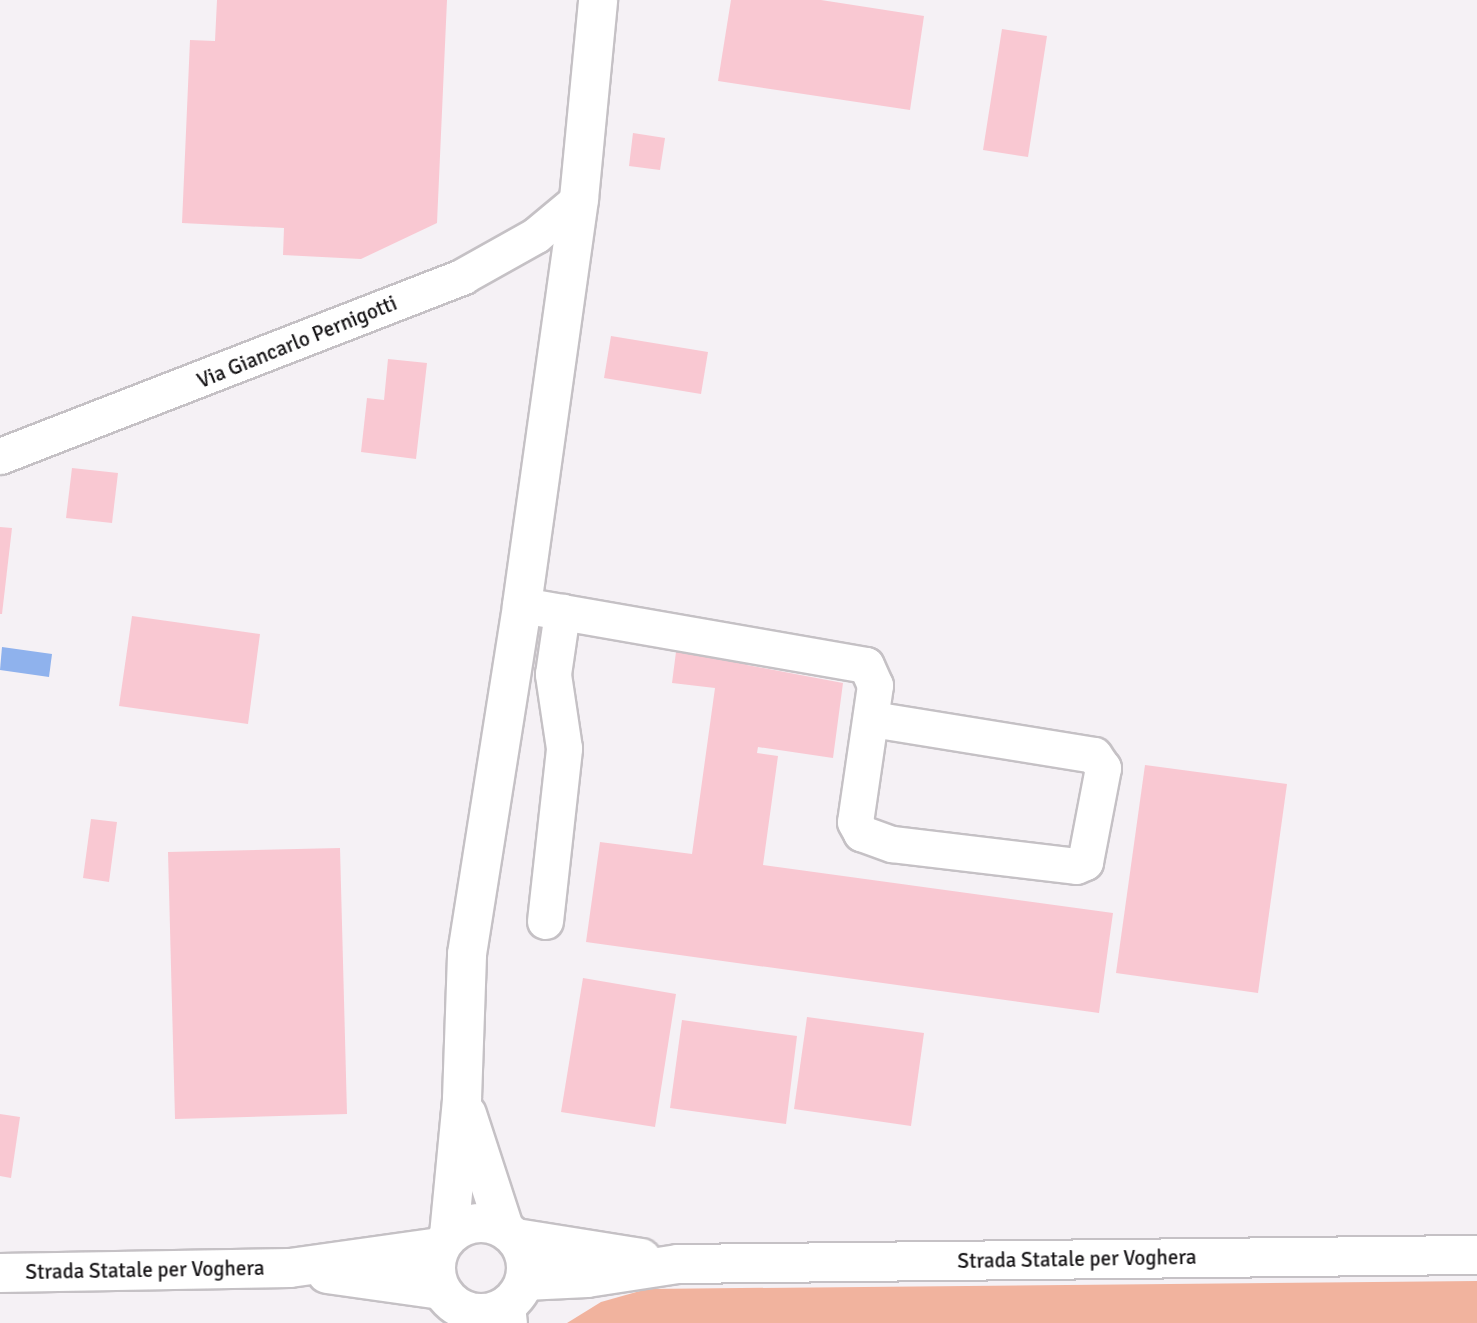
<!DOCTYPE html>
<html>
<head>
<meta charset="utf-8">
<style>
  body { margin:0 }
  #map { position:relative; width:1477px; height:1323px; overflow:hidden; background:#f5f1f5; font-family:Signika,sans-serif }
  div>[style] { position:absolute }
  .green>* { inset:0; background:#f1b39e }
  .water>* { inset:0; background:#8fb2ed }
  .building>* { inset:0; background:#f9c8d2 }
  .roads { filter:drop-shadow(2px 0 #c5c1c5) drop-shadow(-2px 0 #c5c1c5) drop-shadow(0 2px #c5c1c5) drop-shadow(0 -2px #c5c1c5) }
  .minor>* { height:35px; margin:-17.5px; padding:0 17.5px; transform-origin:17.5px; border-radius:17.5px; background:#fff }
  .major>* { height:38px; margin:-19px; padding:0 19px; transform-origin:19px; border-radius:19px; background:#fff }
  .major>.ring { margin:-19px; padding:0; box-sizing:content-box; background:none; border:38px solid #fff; border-radius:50% }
  span { translate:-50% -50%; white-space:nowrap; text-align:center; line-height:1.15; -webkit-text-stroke:7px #fff; paint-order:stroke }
  .street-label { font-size:21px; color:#161416 }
</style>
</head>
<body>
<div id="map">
  <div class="green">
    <div style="clip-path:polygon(1477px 1281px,1477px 1323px,567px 1323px,601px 1302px,647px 1289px)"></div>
  </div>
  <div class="water">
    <div style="clip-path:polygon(2px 647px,52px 654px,49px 677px,0 670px)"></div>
  </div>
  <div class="building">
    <div style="clip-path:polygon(217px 0,447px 0,437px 223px,361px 259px,283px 255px,284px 228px,182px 223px,190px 40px,215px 41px)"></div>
    <div style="clip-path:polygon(731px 0,821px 0,924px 16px,910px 110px,718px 81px)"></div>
    <div style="clip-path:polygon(1002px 29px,1047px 36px,1028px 157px,983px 150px)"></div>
    <div style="clip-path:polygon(633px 133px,665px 138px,660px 170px,629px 166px)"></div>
    <div style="clip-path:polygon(611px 336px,708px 352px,701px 394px,604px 378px)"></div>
    <div style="clip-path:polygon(388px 359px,427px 363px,416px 459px,361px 452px,367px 398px,384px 400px)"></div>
    <div style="clip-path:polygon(72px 468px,118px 473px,112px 523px,66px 518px)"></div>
    <div style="clip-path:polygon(0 527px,12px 528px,2px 614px,0 614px)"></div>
    <div style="clip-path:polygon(132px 616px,260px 634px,248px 724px,119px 706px)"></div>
    <div style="clip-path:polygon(677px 644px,748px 654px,747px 665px,843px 683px,833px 758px,758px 747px,757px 753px,778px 756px,763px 865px,1113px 913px,1099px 1013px,586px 942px,600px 842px,692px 854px,715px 688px,672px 683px)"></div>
    <div style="clip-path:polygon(1145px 765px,1287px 784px,1258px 993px,1116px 973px)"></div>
    <div style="clip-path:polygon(91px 819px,117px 822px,109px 882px,83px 878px)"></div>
    <div style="clip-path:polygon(340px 848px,347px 1114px,175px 1119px,168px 852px)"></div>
    <div style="clip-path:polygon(583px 978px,676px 994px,655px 1127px,561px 1112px)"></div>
    <div style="clip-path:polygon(807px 1017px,924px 1033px,911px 1126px,794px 1109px)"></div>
    <div style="clip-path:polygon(682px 1020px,797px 1036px,786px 1124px,670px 1108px)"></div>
    <div style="clip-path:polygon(0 1114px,20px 1117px,11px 1178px,0 1176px)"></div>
  </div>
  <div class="roads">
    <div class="minor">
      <div style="left:0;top:456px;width:497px;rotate:-21.2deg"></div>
      <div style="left:463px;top:276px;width:84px;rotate:-29.3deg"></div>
      <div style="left:536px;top:235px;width:56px;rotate:-39.9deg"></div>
      <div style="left:522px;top:605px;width:349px;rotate:9.9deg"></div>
      <div style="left:866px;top:665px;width:22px;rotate:66deg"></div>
      <div style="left:875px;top:685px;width:138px;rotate:98.3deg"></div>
      <div style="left:855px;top:822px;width:13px;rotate:61deg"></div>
      <div style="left:861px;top:833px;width:33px;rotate:20deg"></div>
      <div style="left:892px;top:844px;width:185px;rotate:6.8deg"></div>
      <div style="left:1076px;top:866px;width:10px;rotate:-24deg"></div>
      <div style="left:1085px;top:862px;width:96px;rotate:-79.2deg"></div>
      <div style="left:1103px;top:768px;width:16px;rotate:-125deg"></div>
      <div style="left:1094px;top:755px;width:226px;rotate:-170.8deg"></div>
      <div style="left:545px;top:921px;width:174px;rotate:-83.7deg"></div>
      <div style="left:564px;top:748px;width:75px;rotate:-98.5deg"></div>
      <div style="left:553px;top:674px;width:63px;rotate:-81.7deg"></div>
      <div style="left:507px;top:1305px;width:18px;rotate:84deg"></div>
      <div style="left:463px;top:1309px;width:14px;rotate:78deg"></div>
    </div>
    <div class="major">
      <div style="left:467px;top:1114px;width:120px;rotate:72deg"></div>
      <div class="ring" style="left:436px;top:1223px;width:52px;height:52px"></div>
      <div style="left:449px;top:1235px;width:137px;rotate:-84.5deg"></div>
      <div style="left:462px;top:1099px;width:145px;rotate:-88deg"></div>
      <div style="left:467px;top:954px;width:353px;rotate:-81deg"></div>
      <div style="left:522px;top:605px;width:410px;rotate:-82deg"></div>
      <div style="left:579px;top:199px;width:200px;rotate:-84.5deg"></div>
      <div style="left:516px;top:1238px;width:127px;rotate:9.1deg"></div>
      <div style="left:0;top:1273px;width:290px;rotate:-1deg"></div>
      <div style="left:290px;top:1268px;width:151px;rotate:-8deg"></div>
      <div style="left:327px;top:1274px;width:115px;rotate:8deg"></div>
      <div style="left:525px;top:1281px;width:62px;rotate:-2.8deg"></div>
      <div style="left:587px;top:1278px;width:92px;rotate:-8.7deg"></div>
      <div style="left:678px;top:1264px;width:799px;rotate:-0.65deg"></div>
    </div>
  </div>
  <div class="street-label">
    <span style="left:297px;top:342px;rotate:-22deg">Via Giancarlo Pernigotti</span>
    <span style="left:1077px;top:1259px;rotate:-1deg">Strada Statale per Voghera</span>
    <span style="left:145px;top:1270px;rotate:-1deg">Strada Statale per Voghera</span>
  </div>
</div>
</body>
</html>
